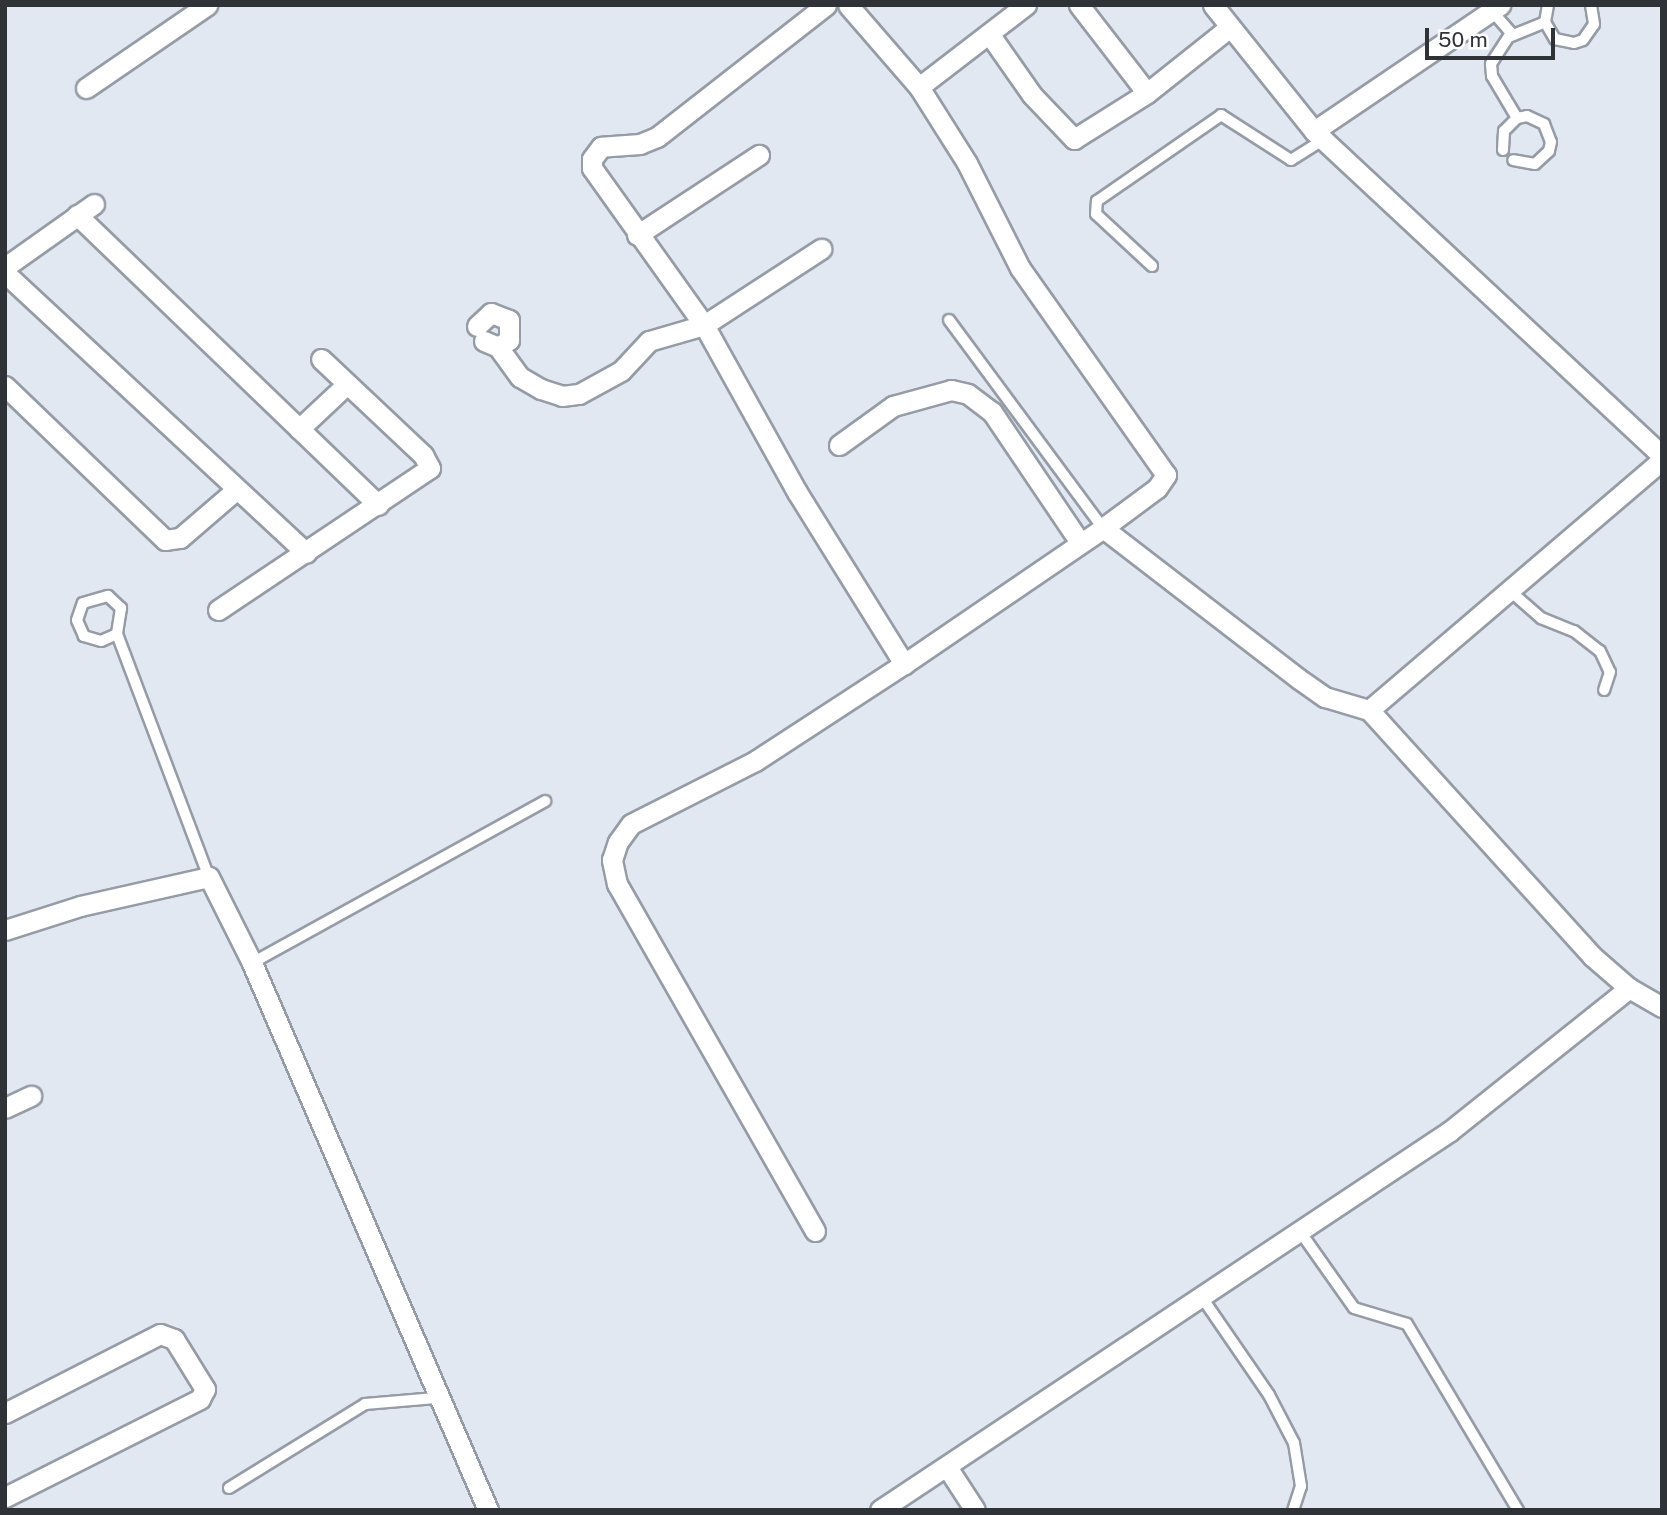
<!DOCTYPE html>
<html>
<head>
<meta charset="utf-8">
<style>
  body { margin:0 }
  #map { position:relative; width:1667px; height:1515px; overflow:hidden; background:#e2e8f2; font-family:"Public Sans",sans-serif }
  div>[style] { position:absolute }
  .roads { filter:drop-shadow(2px 0 #969ca6) drop-shadow(-2px 0 #969ca6) drop-shadow(0 2px #969ca6) drop-shadow(0 -2px #969ca6) }
  .service>* { height:10px; margin:-5px; padding:0 5px; transform-origin:5px; border-radius:5px; background:#fff }
  .minor>* { height:19px; margin:-9.5px; padding:0 9.5px; transform-origin:9.5px; border-radius:9.5px; background:#fff }
  span { translate:-50% -50%; white-space:nowrap; text-align:center; line-height:1.15; -webkit-text-stroke:6px #fff; paint-order:stroke }
  .frame { position:absolute; inset:0; border:7px solid #2f3236; pointer-events:none }
  .scale { position:absolute; left:1425px; top:28px; width:130px; height:32px; box-sizing:border-box; border:4px solid #2f3236; border-top:0; padding-left:9px; font-size:21px; line-height:24px; white-space:nowrap; color:#2f3236; -webkit-text-stroke:5px #fff; paint-order:stroke }
</style>
</head>
<body>
<div id="map">
  <div class="roads">
    <div class="service">
      <div style="left:1492px;top:11px;width:29px;rotate:49deg"></div>
      <div style="left:1511px;top:33px;width:37px;rotate:123deg"></div>
      <div style="left:1491px;top:64px;width:12px;rotate:85deg"></div>
      <div style="left:1492px;top:76px;width:49px;rotate:59.2deg"></div>
      <div style="left:1517px;top:118px;width:10px;rotate:-11deg"></div>
      <div style="left:1527px;top:116px;width:19px;rotate:25deg"></div>
      <div style="left:1544px;top:124px;width:19px;rotate:69deg"></div>
      <div style="left:1551px;top:142px;width:9px;rotate:103deg"></div>
      <div style="left:1549px;top:151px;width:19px;rotate:137deg"></div>
      <div style="left:1535px;top:164px;width:22px;rotate:-170deg"></div>
      <div style="left:1545px;top:22px;width:20px;rotate:60deg"></div>
      <div style="left:1555px;top:39px;width:19px;rotate:12deg"></div>
      <div style="left:1574px;top:43px;width:9px;rotate:-18deg"></div>
      <div style="left:1583px;top:40px;width:19px;rotate:-55deg"></div>
      <div style="left:1594px;top:24px;width:19px;rotate:-99deg"></div>
      <div style="left:1511px;top:36px;width:37px;rotate:-22deg"></div>
      <div style="left:1545px;top:22px;width:17px;rotate:-80deg"></div>
      <div style="left:1503px;top:150px;width:19px;rotate:-87deg"></div>
      <div style="left:1504px;top:131px;width:18px;rotate:-45deg"></div>
      <div style="left:1152px;top:266px;width:76px;rotate:-137.1deg"></div>
      <div style="left:1096px;top:214px;width:13px;rotate:-86deg"></div>
      <div style="left:1097px;top:201px;width:151px;rotate:-34.7deg"></div>
      <div style="left:1221px;top:115px;width:83px;rotate:32.7deg"></div>
      <div style="left:1291px;top:160px;width:38px;rotate:-32deg"></div>
      <div style="left:949px;top:320px;width:259px;rotate:53.5deg"></div>
      <div style="left:1509px;top:590px;width:43px;rotate:41.2deg"></div>
      <div style="left:1541px;top:618px;width:35px;rotate:22deg"></div>
      <div style="left:1574px;top:631px;width:33px;rotate:38deg"></div>
      <div style="left:1600px;top:651px;width:23px;rotate:65deg"></div>
      <div style="left:1610px;top:672px;width:19px;rotate:108deg"></div>
      <div style="left:117px;top:634px;width:17px;rotate:156deg"></div>
      <div style="left:101px;top:641px;width:18px;rotate:-164deg"></div>
      <div style="left:84px;top:636px;width:17px;rotate:-114deg"></div>
      <div style="left:77px;top:620px;width:18px;rotate:-71deg"></div>
      <div style="left:83px;top:603px;width:26px;rotate:-16deg"></div>
      <div style="left:108px;top:596px;width:18px;rotate:43deg"></div>
      <div style="left:121px;top:608px;width:26px;rotate:99deg"></div>
      <div style="left:117px;top:634px;width:260px;rotate:69.3deg"></div>
      <div style="left:252px;top:963px;width:335px;rotate:-28.9deg"></div>
      <div style="left:1299px;top:1230px;width:95px;rotate:54.8deg"></div>
      <div style="left:1354px;top:1308px;width:55px;rotate:16.8deg"></div>
      <div style="left:1407px;top:1324px;width:217px;rotate:59.2deg"></div>
      <div style="left:1201px;top:1296px;width:120px;rotate:55.5deg"></div>
      <div style="left:1269px;top:1395px;width:54px;rotate:62.5deg"></div>
      <div style="left:1294px;top:1443px;width:44px;rotate:80.8deg"></div>
      <div style="left:1301px;top:1486px;width:25px;rotate:108deg"></div>
      <div style="left:229px;top:1488px;width:160px;rotate:-31.7deg"></div>
      <div style="left:365px;top:1404px;width:71px;rotate:-4.8deg"></div>
    </div>
    <div class="minor">
      <div style="left:826px;top:5px;width:214px;rotate:142deg"></div>
      <div style="left:657px;top:137px;width:18px;rotate:158deg"></div>
      <div style="left:640px;top:144px;width:39px;rotate:176deg"></div>
      <div style="left:601px;top:147px;width:15px;rotate:127deg"></div>
      <div style="left:592px;top:159px;width:9px;rotate:90deg"></div>
      <div style="left:592px;top:168px;width:193px;rotate:54.5deg"></div>
      <div style="left:704px;top:325px;width:191px;rotate:60.9deg"></div>
      <div style="left:797px;top:492px;width:203px;rotate:58.1deg"></div>
      <div style="left:1079px;top:5px;width:111px;rotate:52.3deg"></div>
      <div style="left:1213px;top:5px;width:161px;rotate:51.3deg"></div>
      <div style="left:1314px;top:131px;width:475px;rotate:43deg"></div>
      <div style="left:990px;top:35px;width:73px;rotate:55deg"></div>
      <div style="left:1032px;top:95px;width:61px;rotate:46.3deg"></div>
      <div style="left:1074px;top:139px;width:86px;rotate:-32.2deg"></div>
      <div style="left:1147px;top:93px;width:106px;rotate:-38.5deg"></div>
      <div style="left:919px;top:87px;width:135px;rotate:-37.5deg"></div>
      <div style="left:86px;top:88px;width:147px;rotate:-34.4deg"></div>
      <div style="left:1314px;top:131px;width:225px;rotate:-34.1deg"></div>
      <div style="left:77px;top:215px;width:418px;rotate:43.9deg"></div>
      <div style="left:637px;top:235px;width:146px;rotate:-33.3deg"></div>
      <div style="left:5px;top:267px;width:109px;rotate:-35.3deg"></div>
      <div style="left:5px;top:273px;width:411px;rotate:42.9deg"></div>
      <div style="left:477px;top:326px;width:19px;rotate:-43deg"></div>
      <div style="left:491px;top:313px;width:19px;rotate:21deg"></div>
      <div style="left:509px;top:320px;width:20px;rotate:90deg"></div>
      <div style="left:509px;top:340px;width:13px;rotate:148deg"></div>
      <div style="left:484px;top:341px;width:15px;rotate:23deg"></div>
      <div style="left:498px;top:347px;width:37px;rotate:54deg"></div>
      <div style="left:520px;top:377px;width:24px;rotate:30deg"></div>
      <div style="left:541px;top:389px;width:22px;rotate:18deg"></div>
      <div style="left:562px;top:396px;width:17px;rotate:-7deg"></div>
      <div style="left:579px;top:394px;width:48px;rotate:-28.7deg"></div>
      <div style="left:621px;top:371px;width:41px;rotate:-47deg"></div>
      <div style="left:649px;top:341px;width:57px;rotate:-16.2deg"></div>
      <div style="left:704px;top:325px;width:140px;rotate:-33deg"></div>
      <div style="left:5px;top:386px;width:222px;rotate:43.9deg"></div>
      <div style="left:165px;top:540px;width:15px;rotate:-8deg"></div>
      <div style="left:180px;top:538px;width:75px;rotate:-40.7deg"></div>
      <div style="left:299px;top:429px;width:66px;rotate:-43.2deg"></div>
      <div style="left:839px;top:445px;width:67px;rotate:-35.8deg"></div>
      <div style="left:893px;top:406px;width:60px;rotate:-15.4deg"></div>
      <div style="left:951px;top:390px;width:17px;rotate:13deg"></div>
      <div style="left:968px;top:394px;width:30px;rotate:37deg"></div>
      <div style="left:992px;top:412px;width:156px;rotate:56deg"></div>
      <div style="left:1662px;top:460px;width:385px;rotate:139.5deg"></div>
      <div style="left:1369px;top:710px;width:332px;rotate:47.8deg"></div>
      <div style="left:1592px;top:956px;width:49px;rotate:40.9deg"></div>
      <div style="left:1629px;top:988px;width:38px;rotate:30deg"></div>
      <div style="left:1103px;top:528px;width:247px;rotate:37.6deg"></div>
      <div style="left:1299px;top:679px;width:32px;rotate:35deg"></div>
      <div style="left:1325px;top:697px;width:46px;rotate:16.5deg"></div>
      <div style="left:218px;top:610px;width:255px;rotate:-33.8deg"></div>
      <div style="left:430px;top:468px;width:15px;rotate:-118deg"></div>
      <div style="left:423px;top:455px;width:140px;rotate:-136.7deg"></div>
      <div style="left:5px;top:930px;width:79px;rotate:-17.7deg"></div>
      <div style="left:80px;top:906px;width:132px;rotate:-12.7deg"></div>
      <div style="left:209px;top:877px;width:96px;rotate:63.4deg"></div>
      <div style="left:252px;top:963px;width:596px;rotate:66.66deg"></div>
      <div style="left:5px;top:1108px;width:29px;rotate:-25deg"></div>
      <div style="left:815px;top:1231px;width:400px;rotate:-119.7deg"></div>
      <div style="left:617px;top:884px;width:25px;rotate:-102deg"></div>
      <div style="left:612px;top:860px;width:19px;rotate:-72deg"></div>
      <div style="left:618px;top:842px;width:22px;rotate:-54deg"></div>
      <div style="left:631px;top:824px;width:139px;rotate:-26.9deg"></div>
      <div style="left:755px;top:761px;width:178px;rotate:-33.1deg"></div>
      <div style="left:904px;top:664px;width:241px;rotate:-34.3deg"></div>
      <div style="left:1103px;top:528px;width:67px;rotate:-36.5deg"></div>
      <div style="left:1157px;top:488px;width:16px;rotate:-55deg"></div>
      <div style="left:1166px;top:475px;width:253px;rotate:-125.2deg"></div>
      <div style="left:1020px;top:268px;width:118px;rotate:-116.8deg"></div>
      <div style="left:967px;top:163px;width:90px;rotate:-122.3deg"></div>
      <div style="left:919px;top:87px;width:108px;rotate:-130.9deg"></div>
      <div style="left:5px;top:1413px;width:174px;rotate:-27deg"></div>
      <div style="left:160px;top:1334px;width:15px;rotate:20deg"></div>
      <div style="left:174px;top:1339px;width:59px;rotate:58.2deg"></div>
      <div style="left:205px;top:1389px;width:11px;rotate:117deg"></div>
      <div style="left:200px;top:1399px;width:218px;rotate:153.3deg"></div>
      <div style="left:947px;top:1467px;width:51px;rotate:56.9deg"></div>
      <div style="left:880px;top:1510px;width:685px;rotate:-33.62deg"></div>
      <div style="left:1450px;top:1131px;width:229px;rotate:-38.6deg"></div>
    </div>
  </div>
  <div class="frame"></div>
  <div class="scale">50 m</div>
</div>
</body>
</html>
